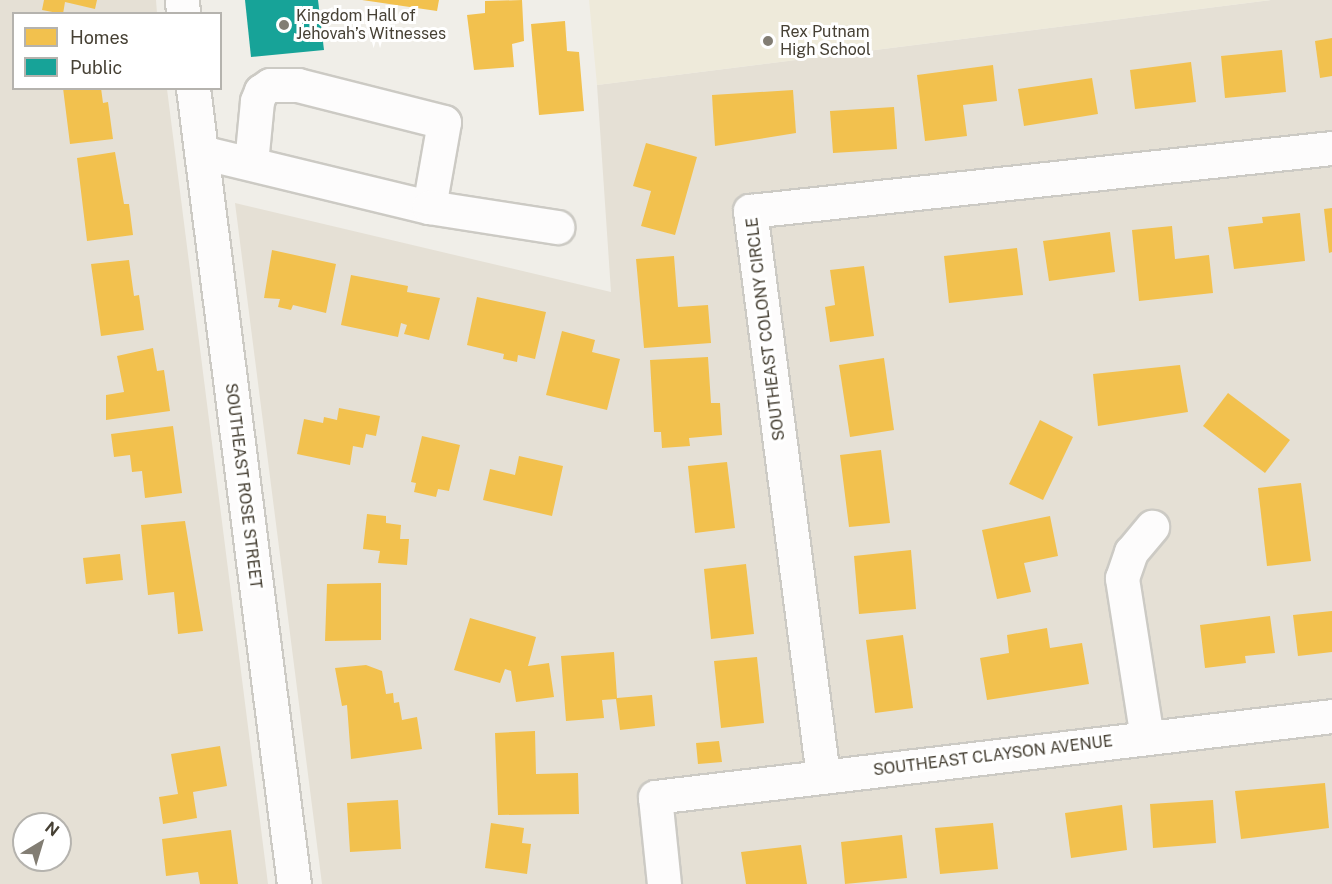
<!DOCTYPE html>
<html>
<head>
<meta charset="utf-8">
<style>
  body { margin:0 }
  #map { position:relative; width:1332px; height:884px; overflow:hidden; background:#f0eee8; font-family:"Public Sans",sans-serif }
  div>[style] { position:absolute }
  .residential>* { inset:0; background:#e5e0d5 }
  .education>* { inset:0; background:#eeeada }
  .homes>* { inset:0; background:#f2c14e }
  .public>* { inset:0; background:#17a398 }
  .roads { filter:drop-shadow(2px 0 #cccac4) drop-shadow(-2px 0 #cccac4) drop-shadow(0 2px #cccac4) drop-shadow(0 -2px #cccac4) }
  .minor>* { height:33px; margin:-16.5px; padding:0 16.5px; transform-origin:16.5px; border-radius:16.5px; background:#fdfcfc }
  .dots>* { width:16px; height:16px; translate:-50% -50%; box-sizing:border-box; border:3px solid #fff; border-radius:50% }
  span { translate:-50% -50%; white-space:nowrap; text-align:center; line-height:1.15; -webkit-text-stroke:6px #fff; paint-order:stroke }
  .poi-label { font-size:16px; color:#464034 }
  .left { translate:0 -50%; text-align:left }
  .street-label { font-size:16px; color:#464034 }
  .legend { position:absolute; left:12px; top:12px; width:210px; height:78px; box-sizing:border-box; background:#fff; border:2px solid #b5b3ae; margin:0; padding:8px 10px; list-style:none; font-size:18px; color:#464034 }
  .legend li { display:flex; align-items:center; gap:12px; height:30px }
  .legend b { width:30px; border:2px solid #b5b3ae }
  .north { position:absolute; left:12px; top:812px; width:60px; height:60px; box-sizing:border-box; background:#fff; border:2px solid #b5b3ae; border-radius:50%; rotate:38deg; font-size:16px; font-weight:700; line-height:24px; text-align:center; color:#464034 }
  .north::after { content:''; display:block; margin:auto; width:21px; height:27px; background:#827d73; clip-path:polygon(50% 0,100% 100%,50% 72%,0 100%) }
</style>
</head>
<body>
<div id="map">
  <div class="residential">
    <div style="clip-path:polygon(evenodd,0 0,156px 0,157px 13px,14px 14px,14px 88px,167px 89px,268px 884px,0 884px,0 0,24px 824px,60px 824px,60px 860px,24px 860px,24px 824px)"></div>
    <div style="clip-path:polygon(1271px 0,1332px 0,1332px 884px,322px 884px,235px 203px,611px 292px,597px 85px)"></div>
  </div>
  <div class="education">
    <div style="clip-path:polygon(589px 0,1271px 0,597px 85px)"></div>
  </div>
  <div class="homes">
    <div style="clip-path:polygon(44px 0,97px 0,95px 9px,65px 2px,63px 14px,42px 10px)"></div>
    <div style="clip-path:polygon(362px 0,439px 0,437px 11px)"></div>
    <div style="clip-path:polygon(522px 0,524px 41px,512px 44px,514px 67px,474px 70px,467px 15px,485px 13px,485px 1px)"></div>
    <div style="clip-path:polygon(565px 21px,567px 51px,579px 52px,584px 111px,539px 115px,531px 24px)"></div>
    <div style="clip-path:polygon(1332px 38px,1332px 76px,1320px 78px,1315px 41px)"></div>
    <div style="clip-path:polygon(1282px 50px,1286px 92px,1225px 98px,1221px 56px)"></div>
    <div style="clip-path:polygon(1191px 62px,1196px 102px,1135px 109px,1130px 70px)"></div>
    <div style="clip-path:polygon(993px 65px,997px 101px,963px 105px,967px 136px,925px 141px,917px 75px)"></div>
    <div style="clip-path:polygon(1092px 78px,1098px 114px,1024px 126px,1018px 89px)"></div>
    <div style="clip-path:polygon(63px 88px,101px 88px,103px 103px,108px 102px,113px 139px,70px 144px)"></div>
    <div style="clip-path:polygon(793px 90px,796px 133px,715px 146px,712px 95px)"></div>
    <div style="clip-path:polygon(894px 107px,897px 149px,833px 153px,830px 111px)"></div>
    <div style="clip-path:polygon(646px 143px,697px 157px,675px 235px,641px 226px,651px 191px,633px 186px)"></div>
    <div style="clip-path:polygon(115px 152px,124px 204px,129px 204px,133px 235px,87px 241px,77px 158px)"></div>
    <div style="clip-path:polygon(1332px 208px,1332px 252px,1329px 253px,1324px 209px)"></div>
    <div style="clip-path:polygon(1300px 213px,1305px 261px,1234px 269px,1228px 227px,1263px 223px,1262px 217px)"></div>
    <div style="clip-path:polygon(1172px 226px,1175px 259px,1209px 255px,1213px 293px,1139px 301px,1132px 230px)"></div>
    <div style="clip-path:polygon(1110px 232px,1115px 272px,1049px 281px,1043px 241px)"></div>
    <div style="clip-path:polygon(1017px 248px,1023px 295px,949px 303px,944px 256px)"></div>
    <div style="clip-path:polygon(272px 250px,336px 264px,326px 313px,293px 305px,291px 310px,278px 307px,280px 299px,264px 298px)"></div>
    <div style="clip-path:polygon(674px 256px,678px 307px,708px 305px,711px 343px,644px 348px,636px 259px)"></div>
    <div style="clip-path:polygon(129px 260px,134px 296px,139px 295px,144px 330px,101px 336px,91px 264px)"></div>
    <div style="clip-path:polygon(864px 266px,874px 336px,830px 342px,825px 307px,835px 305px,830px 270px)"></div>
    <div style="clip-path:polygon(351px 275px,408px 286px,407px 292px,440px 298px,429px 340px,404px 334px,407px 325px,401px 323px,398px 337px,341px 325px)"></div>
    <div style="clip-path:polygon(477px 297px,546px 312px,535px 359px,518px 355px,517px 362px,503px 359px,504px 354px,467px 345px)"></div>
    <div style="clip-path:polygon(562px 331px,595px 340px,592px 352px,620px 359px,607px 410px,546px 395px)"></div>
    <div style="clip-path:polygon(153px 348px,157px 371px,164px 370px,170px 411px,106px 420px,106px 395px,124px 392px,117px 356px)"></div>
    <div style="clip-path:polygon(708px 357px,711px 403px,720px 403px,722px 435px,689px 438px,690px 446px,662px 448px,661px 432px,654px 432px,650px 360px)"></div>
    <div style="clip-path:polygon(884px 358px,894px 430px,850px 437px,839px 365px)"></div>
    <div style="clip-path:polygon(1180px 365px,1188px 412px,1098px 426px,1093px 374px)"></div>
    <div style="clip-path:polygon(1228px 393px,1290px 440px,1265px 473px,1203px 426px)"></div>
    <div style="clip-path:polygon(339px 408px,380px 416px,376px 436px,366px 434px,363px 448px,353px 446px,350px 465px,297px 454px,304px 419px,323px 423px,324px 417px,337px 420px)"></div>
    <div style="clip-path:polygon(1040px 420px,1073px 437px,1043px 500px,1009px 484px)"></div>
    <div style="clip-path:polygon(173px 426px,182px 493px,145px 498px,142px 471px,132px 472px,130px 455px,114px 457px,111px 434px)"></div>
    <div style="clip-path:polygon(422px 436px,460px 445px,449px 491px,438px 489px,436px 497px,414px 492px,416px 483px,411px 482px)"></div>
    <div style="clip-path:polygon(881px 450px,890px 523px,849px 527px,840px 455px)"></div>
    <div style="clip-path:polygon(519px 456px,563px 466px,552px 516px,483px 500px,490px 469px,515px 475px)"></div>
    <div style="clip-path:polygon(727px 462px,735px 528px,695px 533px,688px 466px)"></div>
    <div style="clip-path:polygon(1301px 483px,1311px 561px,1267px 566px,1258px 488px)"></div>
    <div style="clip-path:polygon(367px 514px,386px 516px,386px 523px,401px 525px,400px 539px,409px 539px,407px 565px,378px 563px,380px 551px,363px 549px)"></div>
    <div style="clip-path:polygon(1050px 516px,1058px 556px,1024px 563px,1031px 592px,997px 599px,982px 530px)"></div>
    <div style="clip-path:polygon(185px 521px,203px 631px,178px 634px,174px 592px,148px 595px,141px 525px)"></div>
    <div style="clip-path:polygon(911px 550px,916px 609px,859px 614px,854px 556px)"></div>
    <div style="clip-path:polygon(120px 554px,123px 580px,86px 584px,83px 558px)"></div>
    <div style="clip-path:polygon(746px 564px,754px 634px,711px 639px,704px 569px)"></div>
    <div style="clip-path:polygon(381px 583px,381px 640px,325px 641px,327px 584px)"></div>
    <div style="clip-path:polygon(1332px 611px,1332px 652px,1298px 656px,1293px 615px)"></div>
    <div style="clip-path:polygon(1270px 616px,1275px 653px,1245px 656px,1246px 663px,1205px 668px,1200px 625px)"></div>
    <div style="clip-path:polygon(470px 618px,536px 637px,528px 666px,549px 663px,554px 697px,516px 702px,511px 671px,505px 669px,500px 683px,454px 670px)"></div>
    <div style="clip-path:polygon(1047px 628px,1050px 648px,1082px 643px,1089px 684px,987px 700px,980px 658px,1009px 653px,1007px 635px)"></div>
    <div style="clip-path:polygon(903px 635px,913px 708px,875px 713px,866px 640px)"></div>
    <div style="clip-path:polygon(614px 652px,617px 698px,652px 695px,655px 726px,620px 730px,616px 699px,602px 700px,604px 718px,566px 721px,561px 656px)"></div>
    <div style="clip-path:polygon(757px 657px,764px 723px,721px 728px,714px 661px)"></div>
    <div style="clip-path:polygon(366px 665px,382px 671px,386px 694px,393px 693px,394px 703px,399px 702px,402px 720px,417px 717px,422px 749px,351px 759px,347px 705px,342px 706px,335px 668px)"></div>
    <div style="clip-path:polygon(535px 731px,536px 774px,578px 773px,579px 814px,498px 815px,495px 733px)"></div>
    <div style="clip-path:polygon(719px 741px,722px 762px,698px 764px,696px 743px)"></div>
    <div style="clip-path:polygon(220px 746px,227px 786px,193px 792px,197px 818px,163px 824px,159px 797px,178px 794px,171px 754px)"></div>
    <div style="clip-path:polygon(1325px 783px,1329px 828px,1241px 839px,1235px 791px)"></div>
    <div style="clip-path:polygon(398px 800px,401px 849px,350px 852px,347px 803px)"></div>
    <div style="clip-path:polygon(1213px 800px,1216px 843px,1153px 848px,1150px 804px)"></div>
    <div style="clip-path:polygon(1122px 805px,1127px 850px,1071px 858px,1065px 813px)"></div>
    <div style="clip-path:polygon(491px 823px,524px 828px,522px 843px,531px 844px,527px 874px,485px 868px)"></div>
    <div style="clip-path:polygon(993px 823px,998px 869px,940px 874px,935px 828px)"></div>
    <div style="clip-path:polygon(231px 830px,238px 884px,200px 884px,198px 872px,166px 876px,162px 839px)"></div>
    <div style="clip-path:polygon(902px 835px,907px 878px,845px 884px,841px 842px)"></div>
    <div style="clip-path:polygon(801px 845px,807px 884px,746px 884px,741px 852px)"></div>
  </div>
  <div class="public">
    <div style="clip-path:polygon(245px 0,318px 0,324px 50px,251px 57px)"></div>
  </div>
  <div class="roads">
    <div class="minor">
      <div style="left:182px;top:0;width:14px;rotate:86deg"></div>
      <div style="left:193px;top:88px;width:802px;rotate:82.77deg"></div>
      <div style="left:201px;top:152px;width:235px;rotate:13.6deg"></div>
      <div style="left:429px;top:207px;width:86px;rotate:-80deg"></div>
      <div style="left:444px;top:122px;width:151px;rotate:-165.8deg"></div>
      <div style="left:298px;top:85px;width:28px;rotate:180deg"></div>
      <div style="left:270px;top:85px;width:11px;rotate:146deg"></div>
      <div style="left:261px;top:91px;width:11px;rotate:112deg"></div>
      <div style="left:257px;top:101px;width:62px;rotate:95.5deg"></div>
      <div style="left:429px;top:207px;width:130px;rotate:8.9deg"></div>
      <div style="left:1147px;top:738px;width:162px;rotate:-98.9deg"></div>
      <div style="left:1122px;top:578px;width:28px;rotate:-71deg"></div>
      <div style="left:1131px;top:552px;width:33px;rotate:-50deg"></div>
      <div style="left:823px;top:776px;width:570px;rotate:-97.36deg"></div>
      <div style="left:750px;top:211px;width:585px;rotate:-6.18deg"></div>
      <div style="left:664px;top:884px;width:87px;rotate:-95.9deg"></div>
      <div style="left:655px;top:797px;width:682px;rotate:-6.82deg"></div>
    </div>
  </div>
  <div class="dots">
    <div style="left:284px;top:25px;background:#827d73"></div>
    <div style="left:768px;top:41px;background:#827d73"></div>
  </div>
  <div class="poi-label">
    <span class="left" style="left:296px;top:25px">Kingdom Hall of<br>Jehovah’s Witnesses</span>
    <span class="left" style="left:780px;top:41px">Rex Putnam<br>High School</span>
  </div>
  <div class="street-label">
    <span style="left:766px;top:329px;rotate:-97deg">SOUTHEAST COLONY CIRCLE</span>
    <span style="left:243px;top:486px;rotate:83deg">SOUTHEAST ROSE STREET</span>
    <span style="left:993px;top:756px;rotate:-7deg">SOUTHEAST CLAYSON AVENUE</span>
  </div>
  <ul class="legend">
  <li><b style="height:16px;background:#f2c14e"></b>Homes</li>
  <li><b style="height:16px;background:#17a398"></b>Public</li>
  </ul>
  <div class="north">N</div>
</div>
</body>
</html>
